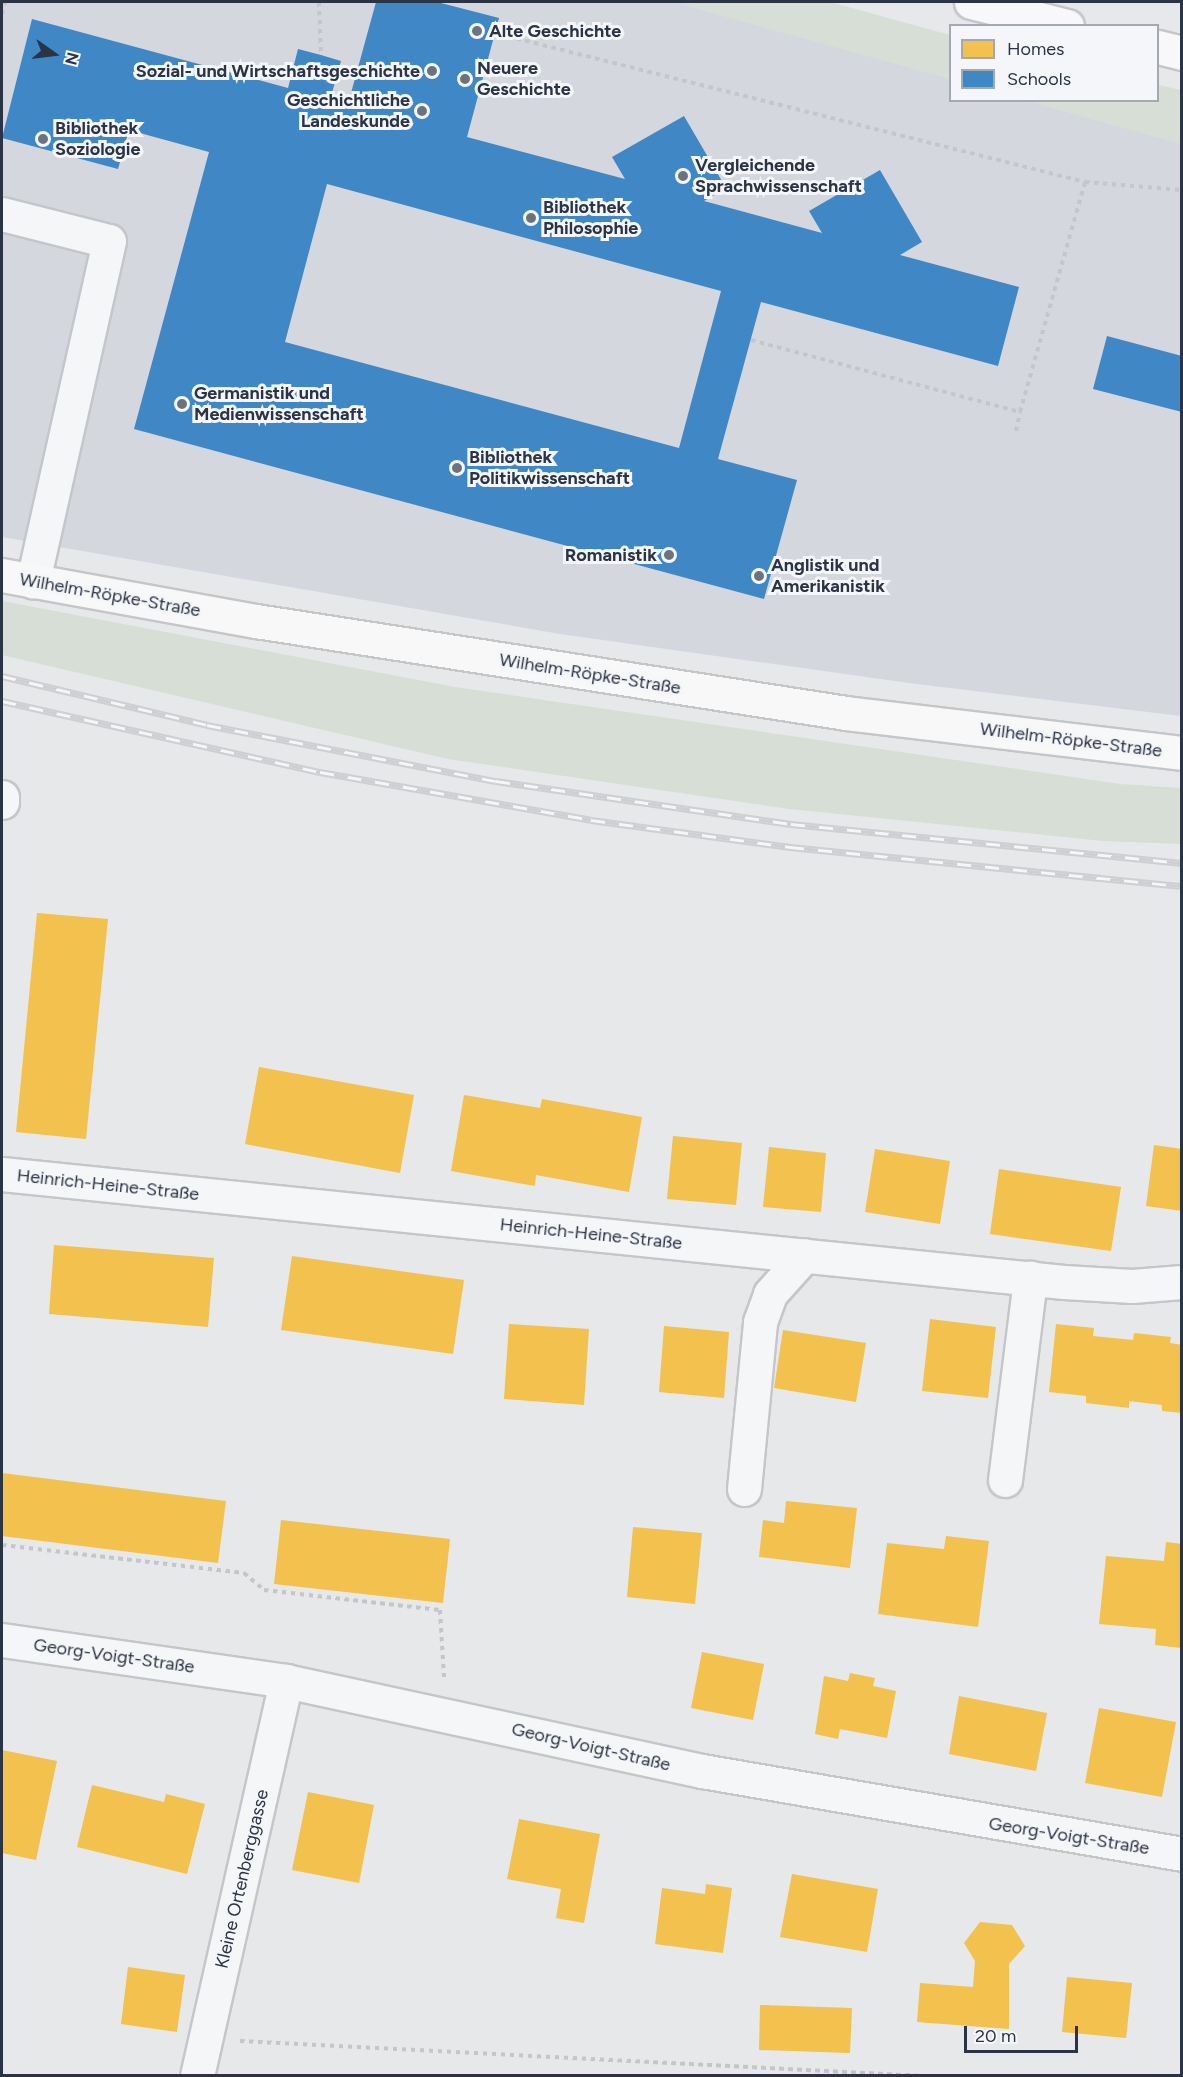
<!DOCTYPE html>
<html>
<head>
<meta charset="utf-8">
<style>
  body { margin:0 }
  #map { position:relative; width:1183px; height:2077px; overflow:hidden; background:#e6e8ea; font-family:Figtree,sans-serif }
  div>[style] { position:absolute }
  .built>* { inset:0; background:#d4d7dd }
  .green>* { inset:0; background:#d6ded6 }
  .homes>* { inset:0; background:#f2c14e }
  .schools>* { inset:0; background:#3f88c5 }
  .path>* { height:4px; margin-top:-2px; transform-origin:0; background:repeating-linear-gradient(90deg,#c5c6ca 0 4.5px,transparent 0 9px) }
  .roads { filter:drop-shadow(2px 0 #c4c6c8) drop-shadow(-2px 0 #c4c6c8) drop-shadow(0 2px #c4c6c8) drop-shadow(0 -2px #c4c6c8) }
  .minor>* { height:33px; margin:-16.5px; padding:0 16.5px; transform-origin:16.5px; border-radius:16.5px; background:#f5f6f7 }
  .major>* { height:33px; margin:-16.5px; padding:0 16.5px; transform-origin:16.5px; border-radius:16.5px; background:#f8f8f8 }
  .highway>* { height:33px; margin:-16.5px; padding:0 16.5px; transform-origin:16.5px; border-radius:16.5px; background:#f8f8f8 }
  .rail>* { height:7px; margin-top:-3.5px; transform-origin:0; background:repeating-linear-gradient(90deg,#f4f6f9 0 14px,#cecfd2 0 28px); box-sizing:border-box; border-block:2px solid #cecfd2 }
  .dots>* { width:16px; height:16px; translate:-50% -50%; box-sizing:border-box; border:3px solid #f4f6f9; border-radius:50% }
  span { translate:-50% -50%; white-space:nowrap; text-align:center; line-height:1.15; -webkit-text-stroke:6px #f4f6f9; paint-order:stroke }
  .poi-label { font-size:18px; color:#2b3445; font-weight:700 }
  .left { translate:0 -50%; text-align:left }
  .right { translate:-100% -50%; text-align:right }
  .street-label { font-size:18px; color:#2b3445 }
  .frame { position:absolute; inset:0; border:3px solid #2b3445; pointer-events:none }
  .legend { position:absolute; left:949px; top:24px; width:210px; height:78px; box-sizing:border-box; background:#f4f6f9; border:2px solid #a4a8b1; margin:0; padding:8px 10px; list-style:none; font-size:18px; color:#2b3445 }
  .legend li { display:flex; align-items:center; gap:12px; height:30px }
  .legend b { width:30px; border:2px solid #a4a8b1 }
  .north { position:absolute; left:24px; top:24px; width:60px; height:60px; -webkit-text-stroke:4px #f4f6f9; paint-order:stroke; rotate:104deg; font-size:16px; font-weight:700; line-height:24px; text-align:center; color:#2b3445 }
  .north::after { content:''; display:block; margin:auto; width:21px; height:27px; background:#2b3445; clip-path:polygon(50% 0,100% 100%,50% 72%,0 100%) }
  .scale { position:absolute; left:964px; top:2026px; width:114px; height:27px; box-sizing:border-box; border:3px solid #2b3445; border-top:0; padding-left:8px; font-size:18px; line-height:21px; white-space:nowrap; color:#2b3445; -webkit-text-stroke:4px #f4f6f9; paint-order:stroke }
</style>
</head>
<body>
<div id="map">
  <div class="built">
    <div style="clip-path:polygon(2px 2px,722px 2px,950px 58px,950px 100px,1139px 100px,1181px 110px,1181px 716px,909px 683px,560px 634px,2px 537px)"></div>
  </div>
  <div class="green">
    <div style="clip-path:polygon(672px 2px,830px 2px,950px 35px,950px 79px)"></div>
    <div style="clip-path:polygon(1158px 85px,1181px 90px,1181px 144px,1026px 101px,1158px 100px)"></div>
    <div style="clip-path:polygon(2px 601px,455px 687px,1120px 784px,1181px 788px,1181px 844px,1103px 841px,790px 809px,448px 759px,2px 655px)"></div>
  </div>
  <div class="homes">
    <div style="clip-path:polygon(37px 913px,108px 919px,86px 1139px,16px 1132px)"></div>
    <div style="clip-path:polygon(259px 1067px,414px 1095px,400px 1173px,245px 1144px)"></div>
    <div style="clip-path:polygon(464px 1095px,540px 1108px,542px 1099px,642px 1117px,629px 1192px,536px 1175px,535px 1186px,451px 1171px)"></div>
    <div style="clip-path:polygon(673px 1136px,742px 1143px,736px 1205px,667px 1199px)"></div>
    <div style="clip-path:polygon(1154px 1145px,1182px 1149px,1182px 1211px,1146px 1206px)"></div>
    <div style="clip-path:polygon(769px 1147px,826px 1153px,821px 1212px,763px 1207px)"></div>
    <div style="clip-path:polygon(875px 1149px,950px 1161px,940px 1224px,865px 1212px)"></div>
    <div style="clip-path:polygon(999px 1169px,1121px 1187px,1111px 1251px,990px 1234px)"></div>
    <div style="clip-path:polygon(54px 1245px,214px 1258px,208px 1327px,49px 1314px)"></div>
    <div style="clip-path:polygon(292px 1256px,464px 1280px,453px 1354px,281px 1330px)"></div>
    <div style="clip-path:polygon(930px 1319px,996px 1327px,988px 1398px,922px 1391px)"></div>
    <div style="clip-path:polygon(509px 1324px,589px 1329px,584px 1405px,504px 1399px)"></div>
    <div style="clip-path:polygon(1056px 1324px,1094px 1328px,1093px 1336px,1133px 1340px,1134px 1333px,1171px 1337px,1170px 1343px,1182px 1345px,1182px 1413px,1162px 1411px,1162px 1405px,1129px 1401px,1129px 1408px,1086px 1403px,1086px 1396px,1049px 1392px)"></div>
    <div style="clip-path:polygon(664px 1326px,729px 1332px,724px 1398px,659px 1392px)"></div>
    <div style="clip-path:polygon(783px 1330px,866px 1343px,856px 1402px,774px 1388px)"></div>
    <div style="clip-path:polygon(2px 1473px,226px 1501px,218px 1563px,2px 1536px)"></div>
    <div style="clip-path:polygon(786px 1501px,857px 1508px,850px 1568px,759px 1557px,763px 1520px,784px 1523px)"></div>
    <div style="clip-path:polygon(281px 1520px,450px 1539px,443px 1603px,274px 1584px)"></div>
    <div style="clip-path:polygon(633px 1527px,702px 1533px,695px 1604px,627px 1597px)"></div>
    <div style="clip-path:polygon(946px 1536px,989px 1541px,978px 1627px,878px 1614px,887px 1543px,944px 1549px)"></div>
    <div style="clip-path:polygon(1166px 1542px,1182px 1544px,1182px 1648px,1155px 1645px,1156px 1629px,1099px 1624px,1106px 1556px,1164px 1561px)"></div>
    <div style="clip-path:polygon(702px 1652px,764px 1664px,753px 1720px,691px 1708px)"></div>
    <div style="clip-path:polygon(850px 1673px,875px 1678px,873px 1686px,896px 1691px,887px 1738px,840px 1729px,838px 1739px,815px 1734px,824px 1676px,848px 1681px)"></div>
    <div style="clip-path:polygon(959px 1696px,1047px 1713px,1036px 1771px,949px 1754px)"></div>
    <div style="clip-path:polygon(1099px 1708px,1176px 1722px,1162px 1797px,1085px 1783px)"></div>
    <div style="clip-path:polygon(2px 1750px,57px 1761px,36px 1860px,2px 1853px)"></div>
    <div style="clip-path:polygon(92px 1785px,164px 1802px,166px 1794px,205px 1804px,187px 1874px,77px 1847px)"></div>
    <div style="clip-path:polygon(308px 1792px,374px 1805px,359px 1883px,292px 1870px)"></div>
    <div style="clip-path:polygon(519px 1819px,600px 1834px,584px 1923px,556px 1918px,561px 1889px,507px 1879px)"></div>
    <div style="clip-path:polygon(792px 1874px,878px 1889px,867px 1952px,780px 1937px)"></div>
    <div style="clip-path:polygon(706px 1884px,732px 1888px,723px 1953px,655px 1944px,662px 1888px,705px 1894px)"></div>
    <div style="clip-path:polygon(980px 1922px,1012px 1925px,1025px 1946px,1009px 1964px,1009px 2029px,917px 2022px,920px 1983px,973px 1987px,975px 1961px,964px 1943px)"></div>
    <div style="clip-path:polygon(128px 1967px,185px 1975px,177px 2032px,121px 2024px)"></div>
    <div style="clip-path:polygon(1067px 1977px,1132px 1983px,1126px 2038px,1062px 2032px)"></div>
    <div style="clip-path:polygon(760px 2005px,852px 2008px,850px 2053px,759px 2050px)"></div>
  </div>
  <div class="schools">
    <div style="clip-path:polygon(evenodd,376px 2px,437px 2px,499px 18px,467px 137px,625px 179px,612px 157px,684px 116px,726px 188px,704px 201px,822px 233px,809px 211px,880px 170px,922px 242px,900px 255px,1019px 287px,998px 366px,761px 302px,718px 459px,797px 480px,764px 599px,134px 429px,209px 152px,129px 130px,118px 169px,2px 138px,32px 19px,288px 88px,298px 49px,321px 55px,341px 61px,330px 100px,348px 104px,376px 2px,327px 184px,721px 291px,679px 448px,285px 342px,327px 184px)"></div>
    <div style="clip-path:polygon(1107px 336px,1182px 356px,1182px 412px,1093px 389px)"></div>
  </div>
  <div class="path">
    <div style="left:319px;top:2px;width:53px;rotate:87.8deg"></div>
    <div style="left:2px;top:14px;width:12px;rotate:-76deg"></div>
    <div style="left:499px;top:34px;width:604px;rotate:14.17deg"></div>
    <div style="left:1085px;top:182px;width:97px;rotate:4.7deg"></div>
    <div style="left:751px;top:340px;width:278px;rotate:15deg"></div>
    <div style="left:1020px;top:412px;width:239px;rotate:-74.2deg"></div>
    <div style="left:1016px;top:431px;width:19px;rotate:-78deg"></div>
    <div style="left:2px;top:1545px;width:244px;rotate:6.6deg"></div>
    <div style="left:244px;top:1573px;width:26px;rotate:40deg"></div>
    <div style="left:264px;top:1590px;width:177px;rotate:6.5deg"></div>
    <div style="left:440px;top:1610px;width:68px;rotate:86.6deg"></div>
    <div style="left:240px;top:2041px;width:685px;rotate:2.93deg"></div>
  </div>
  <div class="roads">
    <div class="minor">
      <div style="left:2px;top:214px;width:110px;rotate:14.2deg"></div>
      <div style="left:109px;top:241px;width:349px;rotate:102.6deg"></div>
      <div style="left:2px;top:797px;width:5px;rotate:90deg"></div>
      <div style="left:2px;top:1174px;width:1067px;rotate:5.81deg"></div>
      <div style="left:1064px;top:1282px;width:68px;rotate:3.4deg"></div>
      <div style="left:1132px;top:1286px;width:50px;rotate:-4.6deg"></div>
      <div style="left:1005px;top:1480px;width:204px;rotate:-82.9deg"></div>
      <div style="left:744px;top:1489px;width:168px;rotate:-84.5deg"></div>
      <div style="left:760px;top:1322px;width:30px;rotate:-70deg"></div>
      <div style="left:770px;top:1294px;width:52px;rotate:-48.1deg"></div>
      <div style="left:2px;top:1640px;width:287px;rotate:8.2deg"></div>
      <div style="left:286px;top:1681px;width:426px;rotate:12.2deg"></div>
      <div style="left:702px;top:1771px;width:487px;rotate:9.8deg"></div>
      <div style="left:197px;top:2076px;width:405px;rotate:-77.3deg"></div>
    </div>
    <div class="major">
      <div style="left:2px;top:575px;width:258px;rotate:10.3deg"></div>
      <div style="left:256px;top:621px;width:597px;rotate:8.86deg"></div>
      <div style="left:846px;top:713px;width:338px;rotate:6.8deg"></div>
    </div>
    <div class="highway">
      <div style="left:971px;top:2px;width:99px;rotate:14deg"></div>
      <div style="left:1158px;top:47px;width:25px;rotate:14deg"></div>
    </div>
  </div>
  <div class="rail">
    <div style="left:2px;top:676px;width:211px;rotate:13.4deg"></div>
    <div style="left:207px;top:725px;width:294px;rotate:11deg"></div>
    <div style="left:496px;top:781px;width:298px;rotate:8.3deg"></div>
    <div style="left:791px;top:824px;width:393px;rotate:5.7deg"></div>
    <div style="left:2px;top:701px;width:326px;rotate:12.6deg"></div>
    <div style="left:320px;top:772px;width:275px;rotate:10deg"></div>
    <div style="left:591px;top:820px;width:201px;rotate:7.7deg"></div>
    <div style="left:790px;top:847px;width:394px;rotate:5.7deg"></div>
  </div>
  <div class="dots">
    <div style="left:477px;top:31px;background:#6c737f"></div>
    <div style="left:432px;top:71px;background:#6c737f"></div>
    <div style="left:465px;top:79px;background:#6c737f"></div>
    <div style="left:422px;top:111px;background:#6c737f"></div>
    <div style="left:43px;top:139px;background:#6c737f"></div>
    <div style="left:683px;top:176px;background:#6c737f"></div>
    <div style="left:531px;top:218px;background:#6c737f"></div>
    <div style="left:182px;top:404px;background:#6c737f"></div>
    <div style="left:457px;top:468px;background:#6c737f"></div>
    <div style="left:669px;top:555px;background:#6c737f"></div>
    <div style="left:759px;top:576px;background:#6c737f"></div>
  </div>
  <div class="poi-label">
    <span class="left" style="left:489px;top:31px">Alte Geschichte</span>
    <span class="left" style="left:477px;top:79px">Neuere<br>Geschichte</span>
    <span class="right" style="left:420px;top:71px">Sozial- und Wirtschaftsgeschichte</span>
    <span class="right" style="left:410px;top:111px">Geschichtliche<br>Landeskunde</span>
    <span class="left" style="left:55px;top:139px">Bibliothek<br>Soziologie</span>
    <span class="left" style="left:695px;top:176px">Vergleichende<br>Sprachwissenschaft</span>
    <span class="left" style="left:543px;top:218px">Bibliothek<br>Philosophie</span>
    <span class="left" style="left:194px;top:404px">Germanistik und<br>Medienwissenschaft</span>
    <span class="left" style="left:469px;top:468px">Bibliothek<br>Politikwissenschaft</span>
    <span class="right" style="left:657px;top:555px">Romanistik</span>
    <span class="left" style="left:771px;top:576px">Anglistik und<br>Amerikanistik</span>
  </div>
  <div class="street-label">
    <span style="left:110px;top:595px;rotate:10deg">Wilhelm-Röpke-Straße</span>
    <span style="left:590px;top:674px;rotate:9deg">Wilhelm-Röpke-Straße</span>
    <span style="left:1071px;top:740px;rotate:7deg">Wilhelm-Röpke-Straße</span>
    <span style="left:108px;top:1185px;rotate:6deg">Heinrich-Heine-Straße</span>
    <span style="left:591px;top:1234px;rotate:6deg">Heinrich-Heine-Straße</span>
    <span style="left:114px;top:1656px;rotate:8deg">Georg-Voigt-Straße</span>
    <span style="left:591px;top:1747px;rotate:13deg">Georg-Voigt-Straße</span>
    <span style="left:1069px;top:1836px;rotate:9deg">Georg-Voigt-Straße</span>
    <span style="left:242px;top:1879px;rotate:-77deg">Kleine Ortenberggasse</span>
  </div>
  <div class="frame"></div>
  <ul class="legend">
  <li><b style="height:16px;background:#f2c14e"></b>Homes</li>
  <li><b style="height:16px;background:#3f88c5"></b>Schools</li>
  </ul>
  <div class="north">N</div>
  <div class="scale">20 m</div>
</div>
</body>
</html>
